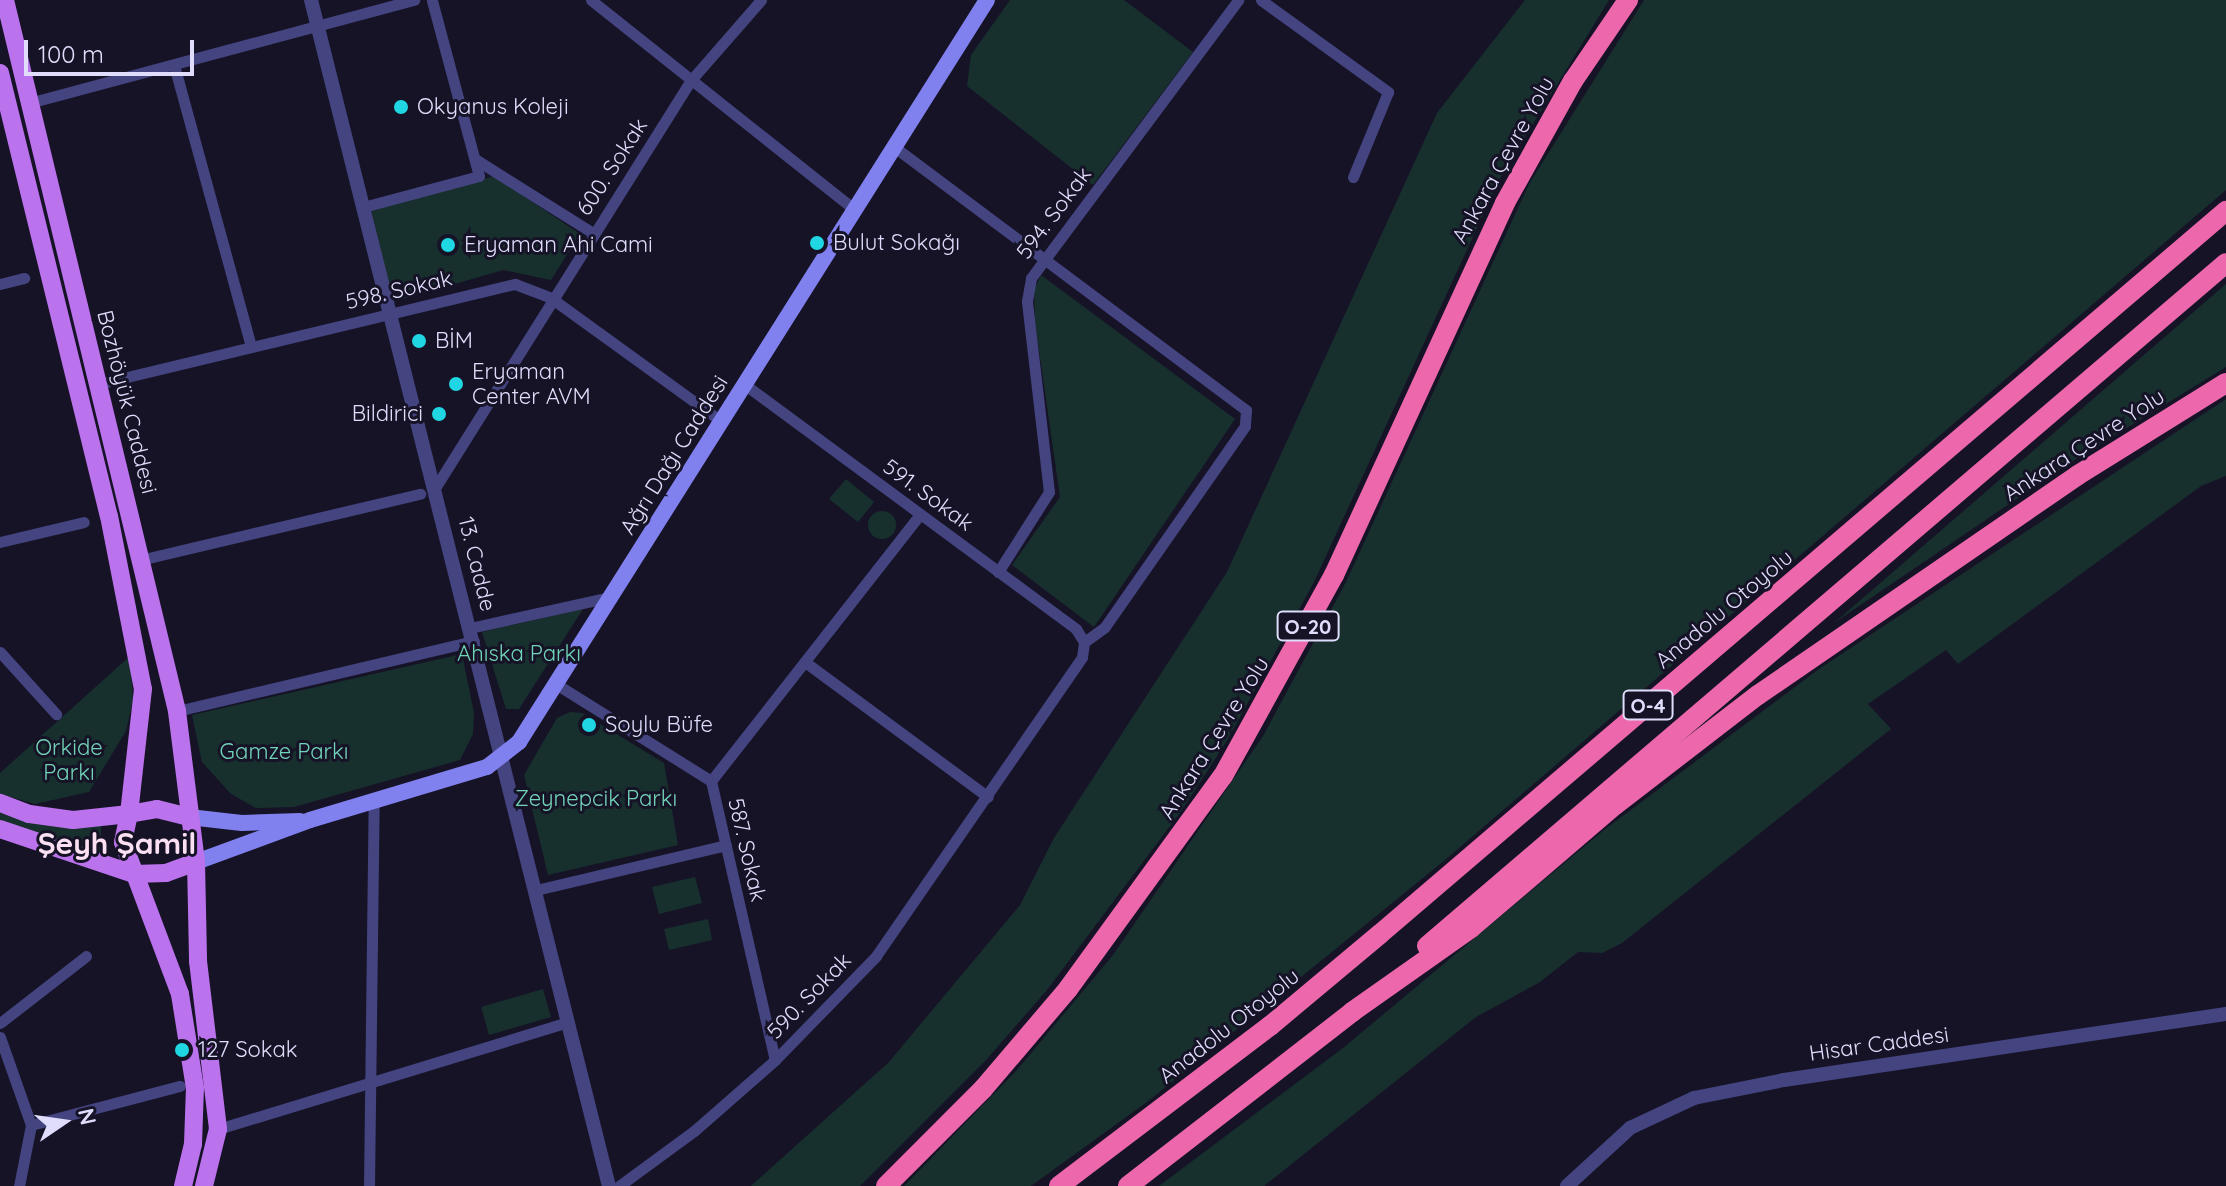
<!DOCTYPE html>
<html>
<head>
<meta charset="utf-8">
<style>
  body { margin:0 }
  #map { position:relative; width:2226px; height:1186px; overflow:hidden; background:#161327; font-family:Quicksand,sans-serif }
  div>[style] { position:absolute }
  .green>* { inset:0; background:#17302e }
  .round { border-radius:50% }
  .minor>* { height:11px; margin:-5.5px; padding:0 5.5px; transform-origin:5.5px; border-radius:5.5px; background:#444480 }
  .tertiary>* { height:14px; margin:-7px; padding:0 7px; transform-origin:7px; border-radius:7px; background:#444480 }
  .secondary>* { height:16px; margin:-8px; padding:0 8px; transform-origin:8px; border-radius:8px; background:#8081ef }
  .primary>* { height:18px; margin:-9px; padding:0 9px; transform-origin:9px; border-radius:9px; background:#bb72ed }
  .motorway>* { height:20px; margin:-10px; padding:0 10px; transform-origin:10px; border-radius:10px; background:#ec67ab }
  .dots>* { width:22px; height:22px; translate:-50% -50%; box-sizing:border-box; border:4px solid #161327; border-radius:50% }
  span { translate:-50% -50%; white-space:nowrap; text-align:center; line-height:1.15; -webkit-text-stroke:6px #161327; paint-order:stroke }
  .shield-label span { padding:2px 6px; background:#161327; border:2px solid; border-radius:6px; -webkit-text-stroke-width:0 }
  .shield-label { font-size:20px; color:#dfddfb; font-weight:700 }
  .poi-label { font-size:22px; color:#dfddfb }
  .left { translate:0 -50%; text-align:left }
  .right { translate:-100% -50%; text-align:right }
  .street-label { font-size:22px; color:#dfddfb }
  .park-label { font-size:22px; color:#71d3b7 }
  .district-label { font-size:30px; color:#fbdff2; font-weight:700 }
  .north { position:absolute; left:24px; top:1082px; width:80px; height:80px; -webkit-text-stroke:6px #161327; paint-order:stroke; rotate:77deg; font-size:22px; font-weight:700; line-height:32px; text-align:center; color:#dfddfb }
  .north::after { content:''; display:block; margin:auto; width:28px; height:36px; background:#dfddfb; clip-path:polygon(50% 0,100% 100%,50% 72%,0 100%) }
  .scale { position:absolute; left:24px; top:40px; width:170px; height:36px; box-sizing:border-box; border:4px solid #dfddfb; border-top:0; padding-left:10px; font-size:24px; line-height:28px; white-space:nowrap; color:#dfddfb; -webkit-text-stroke:6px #161327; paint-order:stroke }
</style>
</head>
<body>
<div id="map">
  <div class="green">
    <div style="clip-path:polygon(1010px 0,1124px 0,1193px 52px,1093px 185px,967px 86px,971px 55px)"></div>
    <div style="clip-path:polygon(1525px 0,1609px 0,1500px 178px,1314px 582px,1228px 739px,1182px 810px,1047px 990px,987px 1059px,860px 1186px,751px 1186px,889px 1062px,1020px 905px,1054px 838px,1227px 572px,1437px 113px)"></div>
    <div style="clip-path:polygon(1644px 0,2226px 0,2226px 190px,1445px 860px,1151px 1099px,1031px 1186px,904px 1186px,1017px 1070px,1113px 955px,1263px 736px,1346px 582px,1529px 184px)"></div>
    <div style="clip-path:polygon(494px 176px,580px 234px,551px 280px,503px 270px,393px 302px,371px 209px)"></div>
    <div style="clip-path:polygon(1041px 275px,1235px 419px,1094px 627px,1012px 565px,1060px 497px,1035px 322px,1034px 290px)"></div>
    <div style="clip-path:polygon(2226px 284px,2226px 367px,2068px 464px,1834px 623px)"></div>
    <div style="clip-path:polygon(2226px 399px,2226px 476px,2201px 486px,1958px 664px,1946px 650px,1868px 704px,1891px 729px,1622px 943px,1602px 953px,1578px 952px,1540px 982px,1476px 1017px,1264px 1186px,1159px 1186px,1343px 1048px,1604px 830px,1819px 669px)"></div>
    <div style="clip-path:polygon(846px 479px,874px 502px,858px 522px,829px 499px)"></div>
    <div class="round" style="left:868px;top:511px;width:28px;height:28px"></div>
    <div style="clip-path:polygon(583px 609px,519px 709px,506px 709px,482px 632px)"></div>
    <div style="clip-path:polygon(462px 654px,474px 713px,473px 734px,460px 760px,294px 807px,256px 808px,231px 794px,202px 762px,192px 715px)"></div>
    <div style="clip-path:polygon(130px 656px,133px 700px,126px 731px,89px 792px,35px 804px,0 794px,0 773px)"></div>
    <div style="clip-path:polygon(570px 712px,582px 713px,664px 763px,678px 845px,548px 875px,524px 775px,557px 718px)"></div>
    <div style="clip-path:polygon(0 813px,28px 822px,101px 826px,102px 854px,27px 831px,0 820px)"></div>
    <div style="clip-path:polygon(695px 877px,702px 903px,659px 914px,652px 887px)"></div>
    <div style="clip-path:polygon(708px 919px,712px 940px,669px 950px,664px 929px)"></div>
    <div style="clip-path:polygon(543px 989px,551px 1017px,489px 1035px,481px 1007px)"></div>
  </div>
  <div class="minor">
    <div style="left:591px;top:0;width:336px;rotate:38.5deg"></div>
    <div style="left:1261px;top:0;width:157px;rotate:35.9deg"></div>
    <div style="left:1388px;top:92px;width:92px;rotate:112.4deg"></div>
    <div style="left:174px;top:65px;width:291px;rotate:74.7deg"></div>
    <div style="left:29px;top:103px;width:399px;rotate:-15deg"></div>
    <div style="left:893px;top:146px;width:441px;rotate:36.8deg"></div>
    <div style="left:1246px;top:410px;width:16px;rotate:94deg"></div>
    <div style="left:1245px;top:426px;width:245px;rotate:124.9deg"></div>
    <div style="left:1105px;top:627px;width:26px;rotate:144deg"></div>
    <div style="left:475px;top:159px;width:139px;rotate:32.1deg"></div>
    <div style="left:363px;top:207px;width:120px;rotate:-15deg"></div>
    <div style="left:479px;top:176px;width:182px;rotate:-105deg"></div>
    <div style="left:0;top:284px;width:25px;rotate:-14deg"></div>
    <div style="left:98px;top:384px;width:429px;rotate:-13.5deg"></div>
    <div style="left:515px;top:284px;width:39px;rotate:21deg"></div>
    <div style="left:551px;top:298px;width:210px;rotate:35.9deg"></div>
    <div style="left:744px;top:384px;width:413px;rotate:36.4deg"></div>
    <div style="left:1076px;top:629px;width:15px;rotate:58deg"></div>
    <div style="left:435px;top:488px;width:483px;rotate:-57.9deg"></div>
    <div style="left:692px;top:79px;width:105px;rotate:-48.9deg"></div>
    <div style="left:0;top:542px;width:86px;rotate:-13.4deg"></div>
    <div style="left:140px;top:560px;width:288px;rotate:-13.3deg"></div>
    <div style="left:998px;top:572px;width:95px;rotate:-57.5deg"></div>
    <div style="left:1049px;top:492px;width:192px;rotate:-96.6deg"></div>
    <div style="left:1027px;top:301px;width:23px;rotate:-80deg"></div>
    <div style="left:1031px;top:278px;width:347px;rotate:-53.3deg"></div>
    <div style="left:470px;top:628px;width:143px;rotate:-12.5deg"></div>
    <div style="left:0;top:652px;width:84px;rotate:47.9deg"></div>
    <div style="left:805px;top:662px;width:227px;rotate:36.4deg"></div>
    <div style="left:556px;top:684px;width:183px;rotate:32deg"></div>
    <div style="left:711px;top:781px;width:286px;rotate:77.1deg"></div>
    <div style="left:177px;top:711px;width:305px;rotate:-13.3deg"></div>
    <div style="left:711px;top:781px;width:339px;rotate:-51.9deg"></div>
    <div style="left:536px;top:890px;width:195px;rotate:-13.3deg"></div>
    <div style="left:0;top:1023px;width:109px;rotate:-37.9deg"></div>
    <div style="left:0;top:1037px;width:93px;rotate:70.6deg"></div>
    <div style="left:31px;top:1125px;width:62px;rotate:101.1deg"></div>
    <div style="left:31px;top:1125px;width:154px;rotate:-14.7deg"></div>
    <div style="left:218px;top:1129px;width:366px;rotate:-17deg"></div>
    <div style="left:369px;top:1186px;width:384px;rotate:-89.3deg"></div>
    <div style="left:619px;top:1186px;width:93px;rotate:-36.3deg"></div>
    <div style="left:694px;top:1131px;width:108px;rotate:-41.2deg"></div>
    <div style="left:775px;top:1060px;width:145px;rotate:-45.8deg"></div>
    <div style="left:876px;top:956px;width:363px;rotate:-55.4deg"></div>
    <div style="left:1082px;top:657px;width:15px;rotate:-82deg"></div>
  </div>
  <div class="tertiary">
    <div style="left:311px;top:0;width:1223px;rotate:75.9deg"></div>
    <div style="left:1567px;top:1186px;width:86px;rotate:-42.6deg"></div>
    <div style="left:1630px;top:1128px;width:71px;rotate:-25.1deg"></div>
    <div style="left:1694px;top:1098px;width:92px;rotate:-11.3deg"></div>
    <div style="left:1784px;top:1080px;width:447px;rotate:-8.5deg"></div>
  </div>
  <div class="secondary">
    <div style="left:189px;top:817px;width:53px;rotate:6.5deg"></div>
    <div style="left:242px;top:823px;width:58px;rotate:-2deg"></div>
    <div style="left:196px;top:862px;width:121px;rotate:-20.2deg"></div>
    <div style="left:310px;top:820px;width:185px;rotate:-16.7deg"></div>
    <div style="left:487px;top:767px;width:41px;rotate:-38deg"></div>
    <div style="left:519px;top:742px;width:877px;rotate:-57.76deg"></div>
  </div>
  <div class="primary">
    <div style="left:0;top:73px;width:456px;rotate:76.2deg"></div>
    <div style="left:109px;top:516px;width:176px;rotate:78.9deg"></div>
    <div style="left:143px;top:689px;width:126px;rotate:96.4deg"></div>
    <div style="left:129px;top:814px;width:56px;rotate:173.9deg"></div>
    <div style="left:73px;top:820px;width:44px;rotate:-172.2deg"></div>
    <div style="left:29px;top:814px;width:31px;rotate:-159deg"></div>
    <div style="left:0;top:829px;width:141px;rotate:18.6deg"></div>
    <div style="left:134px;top:874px;width:32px;rotate:-2deg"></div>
    <div style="left:166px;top:873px;width:32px;rotate:-20deg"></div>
    <div style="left:196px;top:862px;width:152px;rotate:-97.2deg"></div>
    <div style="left:177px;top:711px;width:732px;rotate:-103.6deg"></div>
    <div style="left:196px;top:862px;width:99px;rotate:88.8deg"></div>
    <div style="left:198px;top:961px;width:169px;rotate:83.2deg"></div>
    <div style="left:218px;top:1129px;width:59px;rotate:103.8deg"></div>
    <div style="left:183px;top:1186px;width:43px;rotate:-76.6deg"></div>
    <div style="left:193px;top:1144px;width:56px;rotate:-88deg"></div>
    <div style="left:195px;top:1088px;width:95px;rotate:-99.1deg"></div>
    <div style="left:180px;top:994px;width:162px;rotate:-110.6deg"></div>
    <div style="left:123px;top:842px;width:29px;rotate:-78deg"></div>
    <div style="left:129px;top:814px;width:28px;rotate:-10deg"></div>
    <div style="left:157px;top:809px;width:33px;rotate:14deg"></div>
  </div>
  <div class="motorway">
    <div style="left:1427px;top:946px;width:1051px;rotate:-40.52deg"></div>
    <div style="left:886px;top:1186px;width:137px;rotate:-45deg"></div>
    <div style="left:983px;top:1089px;width:131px;rotate:-49.6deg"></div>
    <div style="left:1068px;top:989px;width:263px;rotate:-54deg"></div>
    <div style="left:1223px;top:776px;width:230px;rotate:-61.1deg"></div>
    <div style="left:1334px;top:575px;width:409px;rotate:-65.3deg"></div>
    <div style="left:1505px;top:203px;width:140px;rotate:-60.9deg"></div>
    <div style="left:1573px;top:81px;width:98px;rotate:-55.8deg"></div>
    <div style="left:1059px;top:1186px;width:265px;rotate:-37.2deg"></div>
    <div style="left:1270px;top:1026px;width:143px;rotate:-39.9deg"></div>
    <div style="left:1380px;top:934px;width:1113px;rotate:-40.52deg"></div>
    <div style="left:1128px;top:1186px;width:284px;rotate:-37.8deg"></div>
    <div style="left:1352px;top:1012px;width:146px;rotate:-35.2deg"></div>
    <div style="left:1471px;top:928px;width:189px;rotate:-40.5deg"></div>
    <div style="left:1615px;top:805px;width:180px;rotate:-37.6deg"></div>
    <div style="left:1758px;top:695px;width:388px;rotate:-34.5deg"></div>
    <div style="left:2078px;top:475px;width:174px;rotate:-31.9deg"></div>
  </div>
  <div class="dots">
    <div style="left:401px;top:107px;background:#21d6e3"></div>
    <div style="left:817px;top:243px;background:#21d6e3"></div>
    <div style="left:448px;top:245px;background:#21d6e3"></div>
    <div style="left:419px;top:341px;background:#21d6e3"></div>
    <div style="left:456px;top:384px;background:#21d6e3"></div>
    <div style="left:439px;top:414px;background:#21d6e3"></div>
    <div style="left:589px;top:725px;background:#21d6e3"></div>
    <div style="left:182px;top:1050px;background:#21d6e3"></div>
  </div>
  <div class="shield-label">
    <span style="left:1308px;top:626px">O-20</span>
    <span style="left:1648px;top:705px">O-4</span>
  </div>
  <div class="poi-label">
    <span class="left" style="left:417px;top:107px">Okyanus Koleji</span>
    <span class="left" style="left:833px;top:243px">Bulut Sokağı</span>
    <span class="left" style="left:464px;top:245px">Eryaman Ahi Cami</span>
    <span class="left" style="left:435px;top:341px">BİM</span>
    <span class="left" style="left:472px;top:384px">Eryaman<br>Center AVM</span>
    <span class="right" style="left:423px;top:414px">Bildirici</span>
    <span class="left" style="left:605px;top:725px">Soylu Büfe</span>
    <span class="left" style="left:198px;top:1050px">127 Sokak</span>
  </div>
  <div class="street-label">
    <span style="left:1503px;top:160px;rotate:-61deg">Ankara Çevre Yolu</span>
    <span style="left:612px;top:167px;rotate:-57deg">600. Sokak</span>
    <span style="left:1054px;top:213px;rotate:-53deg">594. Sokak</span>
    <span style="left:399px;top:290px;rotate:-13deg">598. Sokak</span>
    <span style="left:127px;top:402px;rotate:76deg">Bozhöyük Caddesi</span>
    <span style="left:2084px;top:445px;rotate:-33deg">Ankara Çevre Yolu</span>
    <span style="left:674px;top:455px;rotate:-58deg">Ağrı Dağı Caddesi</span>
    <span style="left:928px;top:495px;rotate:36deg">591. Sokak</span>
    <span style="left:477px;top:564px;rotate:76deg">13. Cadde</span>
    <span style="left:1724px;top:609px;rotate:-40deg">Anadolu Otoyolu</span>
    <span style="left:1214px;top:738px;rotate:-58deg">Ankara Çevre Yolu</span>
    <span style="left:747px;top:850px;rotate:77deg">587. Sokak</span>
    <span style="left:809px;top:996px;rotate:-46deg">590. Sokak</span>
    <span style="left:1229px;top:1026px;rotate:-38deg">Anadolu Otoyolu</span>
    <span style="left:1879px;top:1044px;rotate:-8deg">Hisar Caddesi</span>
  </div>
  <div class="park-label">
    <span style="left:519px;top:654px">Ahıska Parkı</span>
    <span style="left:69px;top:760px">Orkide<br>Parkı</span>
    <span style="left:284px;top:752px">Gamze Parkı</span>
    <span style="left:596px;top:799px">Zeynepcik Parkı</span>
  </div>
  <div class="district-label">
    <span style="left:117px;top:843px">Şeyh Şamil</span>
  </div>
  <div class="north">N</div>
  <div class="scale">100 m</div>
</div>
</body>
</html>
